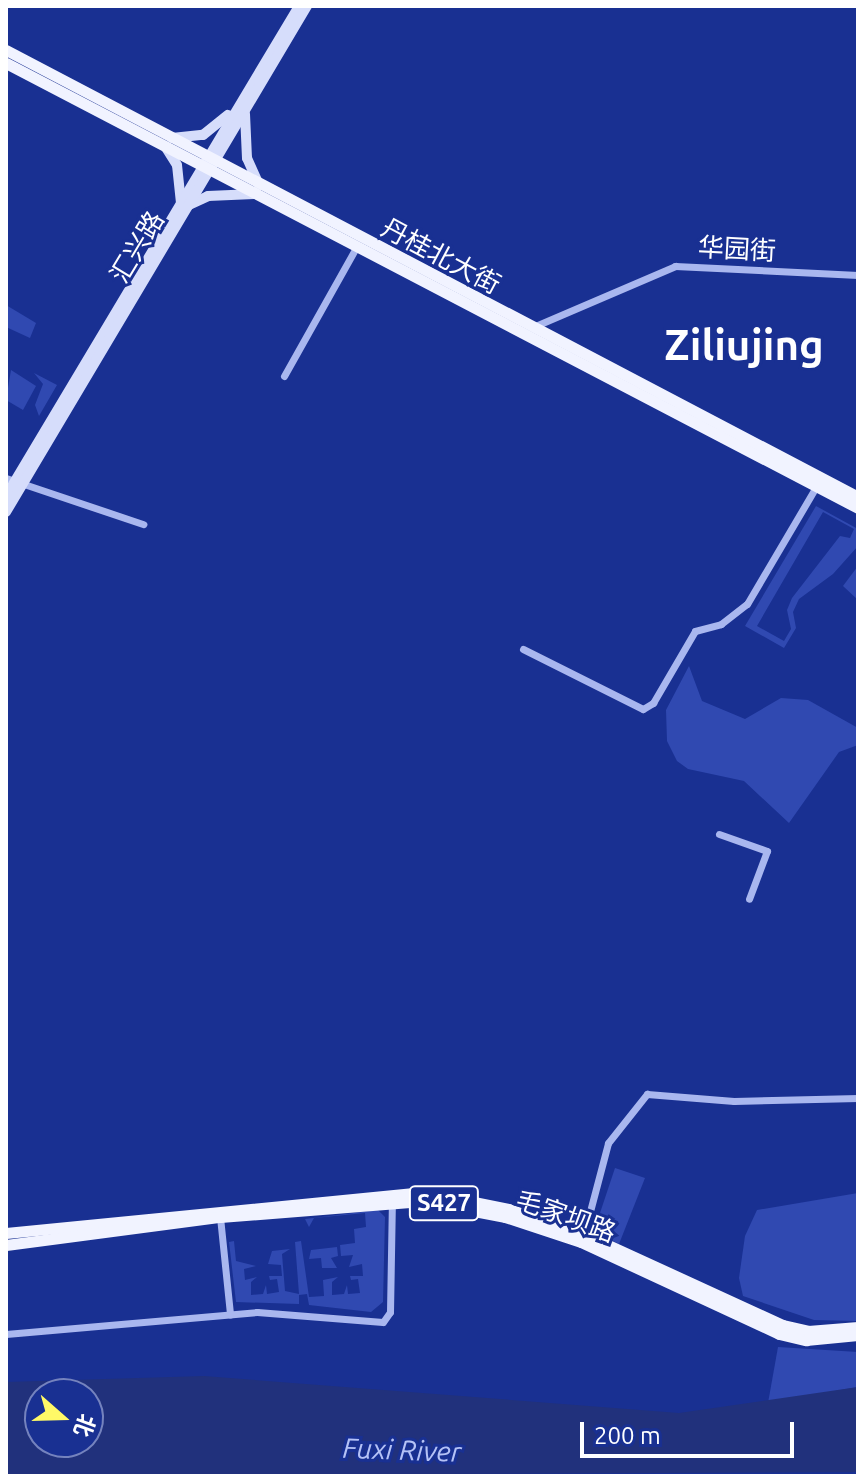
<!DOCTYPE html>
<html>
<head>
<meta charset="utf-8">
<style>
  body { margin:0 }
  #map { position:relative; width:864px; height:1482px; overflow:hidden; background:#193092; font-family:Ubuntu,"Noto Sans SC",sans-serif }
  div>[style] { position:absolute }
  .green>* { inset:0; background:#3049b1 }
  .water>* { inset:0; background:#21317c }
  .street>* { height:7px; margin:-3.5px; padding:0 3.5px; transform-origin:3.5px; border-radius:3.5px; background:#a9b7ef }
  .secondary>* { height:10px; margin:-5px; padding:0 5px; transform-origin:5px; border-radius:5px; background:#d6ddfb }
  .primary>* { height:11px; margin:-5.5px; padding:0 5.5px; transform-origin:5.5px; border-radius:5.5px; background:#f1f3ff }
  span { translate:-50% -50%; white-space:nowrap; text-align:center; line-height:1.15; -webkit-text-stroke:6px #193092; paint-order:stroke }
  .shield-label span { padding:2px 6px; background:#193092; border:2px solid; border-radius:6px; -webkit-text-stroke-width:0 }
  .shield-label { font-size:24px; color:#fff; font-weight:700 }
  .street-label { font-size:26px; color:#fff }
  .water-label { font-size:28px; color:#b5c2f6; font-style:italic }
  .town-label { font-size:42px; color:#fff; font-weight:700 }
  .frame { position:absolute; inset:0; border:8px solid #fff; pointer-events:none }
  .north { position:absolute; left:24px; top:1378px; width:80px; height:80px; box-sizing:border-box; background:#193092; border:2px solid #7583be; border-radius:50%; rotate:110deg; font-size:22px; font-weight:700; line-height:32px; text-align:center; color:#fff }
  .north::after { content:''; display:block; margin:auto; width:28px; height:36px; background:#fff967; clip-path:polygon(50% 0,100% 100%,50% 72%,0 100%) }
  .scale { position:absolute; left:580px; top:1422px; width:214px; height:36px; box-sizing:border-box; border:4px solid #fff; border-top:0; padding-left:10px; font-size:24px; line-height:28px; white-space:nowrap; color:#fff; -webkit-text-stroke:6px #193092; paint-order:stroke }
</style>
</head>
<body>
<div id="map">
  <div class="green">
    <div style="clip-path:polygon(6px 305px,36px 323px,30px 338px,6px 327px)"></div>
    <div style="clip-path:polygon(11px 370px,36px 386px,23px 410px,6px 400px)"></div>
    <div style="clip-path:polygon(34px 373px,57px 385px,39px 416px,35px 405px,43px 384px)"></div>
    <div style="clip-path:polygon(evenodd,816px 506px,858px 529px,858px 546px,833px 574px,799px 599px,793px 612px,796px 628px,784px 648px,745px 626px,816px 506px,823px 512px,854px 529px,850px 538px,840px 536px,792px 598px,787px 610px,791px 629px,784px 641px,757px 626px,823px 512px)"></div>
    <div style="clip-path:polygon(858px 566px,858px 600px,843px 586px)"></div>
    <div style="clip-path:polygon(689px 666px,702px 701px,745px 719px,781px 698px,808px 700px,858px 728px,858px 745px,839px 752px,789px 823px,744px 781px,688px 769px,677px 761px,667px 741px,666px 710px)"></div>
    <div style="clip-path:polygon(615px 1168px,645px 1178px,619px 1244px,594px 1231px)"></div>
    <div style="clip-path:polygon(858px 1193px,858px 1321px,814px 1320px,743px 1296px,739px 1278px,745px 1236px,757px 1210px)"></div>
    <div style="clip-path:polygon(378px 1210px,385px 1217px,383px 1302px,371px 1312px,309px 1305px,307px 1294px,299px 1295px,299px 1304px,236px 1302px,229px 1242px,234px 1241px,236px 1261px,256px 1266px,244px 1269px,245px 1280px,257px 1277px,251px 1282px,251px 1295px,263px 1294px,266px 1285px,267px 1294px,279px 1292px,277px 1279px,270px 1280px,269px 1276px,282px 1276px,281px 1265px,268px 1264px,272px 1251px,290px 1249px,282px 1254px,285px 1291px,299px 1294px,295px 1242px,301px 1241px,309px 1297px,324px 1296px,323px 1280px,338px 1277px,332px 1282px,332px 1295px,344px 1294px,347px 1285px,348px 1294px,360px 1293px,358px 1279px,351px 1280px,350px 1276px,363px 1276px,362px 1264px,349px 1267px,353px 1255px,341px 1256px,340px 1245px,355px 1243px,354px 1229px,366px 1227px,365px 1213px,314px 1218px,309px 1227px,305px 1219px)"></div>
    <div style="clip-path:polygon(337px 1247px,338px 1256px,331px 1258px,337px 1268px,322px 1268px,321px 1258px,309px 1259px,311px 1250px)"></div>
    <div style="clip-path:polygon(778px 1347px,858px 1352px,858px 1387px,768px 1403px)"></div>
  </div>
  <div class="water">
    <div style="clip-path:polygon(evenodd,204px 1376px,679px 1413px,858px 1387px,858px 1472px,6px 1476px,6px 1382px,204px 1376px,40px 1394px,88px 1394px,88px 1442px,40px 1442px,40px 1394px)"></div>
  </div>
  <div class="street">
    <div style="left:533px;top:327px;width:155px;rotate:-23.2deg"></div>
    <div style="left:675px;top:266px;width:183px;rotate:2.8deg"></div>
    <div style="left:284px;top:376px;width:149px;rotate:-60.7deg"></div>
    <div style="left:6px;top:478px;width:145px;rotate:18.6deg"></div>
    <div style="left:523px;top:649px;width:134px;rotate:26.6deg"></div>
    <div style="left:643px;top:709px;width:12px;rotate:-31deg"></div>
    <div style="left:653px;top:703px;width:83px;rotate:-59.7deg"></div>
    <div style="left:695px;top:631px;width:27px;rotate:-15deg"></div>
    <div style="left:721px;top:624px;width:33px;rotate:-38deg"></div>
    <div style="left:747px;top:604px;width:136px;rotate:-59.5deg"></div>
    <div style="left:719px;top:834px;width:51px;rotate:19.5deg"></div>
    <div style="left:767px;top:851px;width:51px;rotate:110.6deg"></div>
    <div style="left:220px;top:1217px;width:98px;rotate:84.1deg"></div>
    <div style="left:584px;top:1234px;width:94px;rotate:-75.2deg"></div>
    <div style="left:608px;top:1143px;width:63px;rotate:-51.5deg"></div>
    <div style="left:647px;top:1094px;width:87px;rotate:4.6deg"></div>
    <div style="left:734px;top:1101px;width:124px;rotate:-1.4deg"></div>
    <div style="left:6px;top:1334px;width:252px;rotate:-5deg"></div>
    <div style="left:257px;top:1312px;width:126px;rotate:4.5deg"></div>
    <div style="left:383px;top:1322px;width:12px;rotate:-55deg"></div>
    <div style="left:390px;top:1312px;width:111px;rotate:-89deg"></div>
  </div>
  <div class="secondary">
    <div style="left:245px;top:114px;width:44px;rotate:87.4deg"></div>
    <div style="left:247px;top:158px;width:30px;rotate:66deg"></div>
    <div style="left:172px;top:138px;width:31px;rotate:-6deg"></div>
    <div style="left:203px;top:135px;width:32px;rotate:-39deg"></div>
    <div style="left:165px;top:146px;width:22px;rotate:58deg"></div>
    <div style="left:177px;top:165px;width:37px;rotate:84deg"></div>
    <div style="left:189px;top:205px;width:21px;rotate:-25deg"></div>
    <div style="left:208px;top:196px;width:46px;rotate:-2.5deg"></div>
    <div style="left:6px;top:496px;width:571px;rotate:-59.12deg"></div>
    <div style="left:6px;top:512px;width:589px;rotate:-59.25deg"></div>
  </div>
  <div class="primary">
    <div style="left:6px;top:50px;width:962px;rotate:27.68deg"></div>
    <div style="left:6px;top:63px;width:961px;rotate:27.58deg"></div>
    <div style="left:6px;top:1233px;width:420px;rotate:-5.6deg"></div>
    <div style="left:424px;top:1192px;width:86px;rotate:11.4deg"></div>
    <div style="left:508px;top:1209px;width:80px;rotate:18.2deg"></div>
    <div style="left:584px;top:1234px;width:219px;rotate:24.6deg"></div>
    <div style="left:783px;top:1325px;width:26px;rotate:13deg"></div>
    <div style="left:808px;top:1331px;width:50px;rotate:-4.6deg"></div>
    <div style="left:6px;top:1245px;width:216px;rotate:-7.5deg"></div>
    <div style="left:220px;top:1217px;width:203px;rotate:-4.5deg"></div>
    <div style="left:422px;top:1201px;width:85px;rotate:10.9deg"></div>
    <div style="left:505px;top:1217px;width:80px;rotate:18.2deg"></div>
    <div style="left:581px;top:1242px;width:218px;rotate:24.9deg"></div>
    <div style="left:779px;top:1334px;width:28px;rotate:13deg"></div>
    <div style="left:806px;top:1340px;width:52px;rotate:-5.5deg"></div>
  </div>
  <div class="shield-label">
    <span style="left:444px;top:1203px">S427</span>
  </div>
  <div class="street-label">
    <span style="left:137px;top:247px;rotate:-59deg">汇兴路</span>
    <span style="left:737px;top:249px;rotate:3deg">华园街</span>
    <span style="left:441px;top:256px;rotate:28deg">丹桂北大街</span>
    <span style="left:566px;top:1216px;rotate:20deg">毛家坝路</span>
  </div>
  <div class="water-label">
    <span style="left:402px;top:1450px;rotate:2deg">Fuxi River</span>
  </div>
  <div class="town-label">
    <span style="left:744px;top:345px">Ziliujing</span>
  </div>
  <div class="frame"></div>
  <div class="north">北</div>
  <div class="scale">200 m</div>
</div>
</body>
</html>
